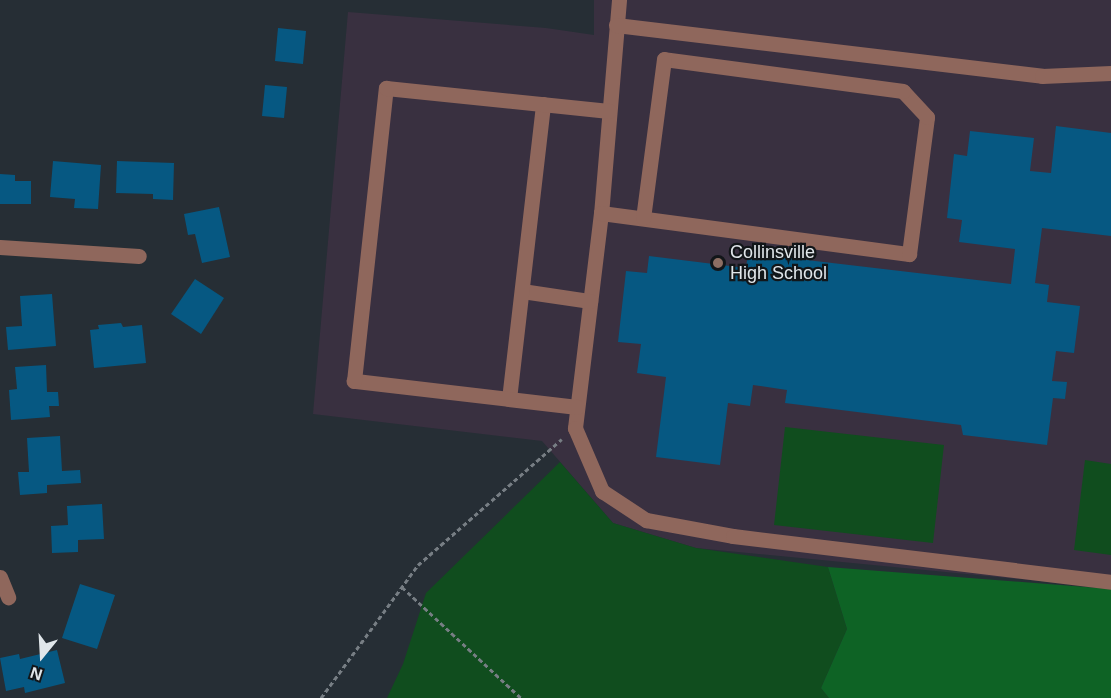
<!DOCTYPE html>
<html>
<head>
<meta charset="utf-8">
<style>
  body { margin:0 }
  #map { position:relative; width:1111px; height:698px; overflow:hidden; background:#262e35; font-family:Arial,sans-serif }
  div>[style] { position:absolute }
  .education>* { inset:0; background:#393040 }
  .green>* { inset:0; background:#104d1e }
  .forest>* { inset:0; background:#0e6325 }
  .building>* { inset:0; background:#065882 }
  .path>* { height:3px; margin-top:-1.5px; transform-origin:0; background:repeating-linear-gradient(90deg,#777e84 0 4.5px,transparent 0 7.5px) }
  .minor>* { height:15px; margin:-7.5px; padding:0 7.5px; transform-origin:7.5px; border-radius:7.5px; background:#8f675c }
  .dots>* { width:16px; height:16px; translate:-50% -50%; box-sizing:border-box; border:3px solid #121619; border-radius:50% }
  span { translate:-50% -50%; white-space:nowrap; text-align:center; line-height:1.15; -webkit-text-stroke:4.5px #121619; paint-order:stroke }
  .poi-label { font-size:18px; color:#e0e6ea }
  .left { translate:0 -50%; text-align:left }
  .north { position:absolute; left:12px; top:626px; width:60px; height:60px; -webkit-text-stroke:4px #121619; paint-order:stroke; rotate:198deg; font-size:16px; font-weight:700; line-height:24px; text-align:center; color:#e0e6ea }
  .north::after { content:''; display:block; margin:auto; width:21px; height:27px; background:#e0e6ea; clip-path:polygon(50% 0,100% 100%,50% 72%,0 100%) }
</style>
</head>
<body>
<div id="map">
  <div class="education">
    <div style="clip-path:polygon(594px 0,1111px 0,1111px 588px,696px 548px,613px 523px,542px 441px,313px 414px,348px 12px,546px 28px,594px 35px)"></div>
  </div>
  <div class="green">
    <div style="clip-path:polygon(785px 427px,944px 445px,933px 543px,774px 525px)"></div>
    <div style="clip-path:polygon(1085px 460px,1111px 464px,1111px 555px,1074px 550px)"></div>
    <div style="clip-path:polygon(560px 462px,613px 523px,696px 548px,828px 567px,847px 629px,821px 688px,829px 698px,387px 698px,403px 664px,426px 593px)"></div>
  </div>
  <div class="forest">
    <div style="clip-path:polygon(828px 567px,1111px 589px,1111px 698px,829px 698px,821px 688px,847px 629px)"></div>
  </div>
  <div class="building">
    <div style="clip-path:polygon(278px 28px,306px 31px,303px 64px,275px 61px)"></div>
    <div style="clip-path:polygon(265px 85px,287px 87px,284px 118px,262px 116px)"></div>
    <div style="clip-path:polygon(1056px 126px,1111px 133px,1111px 236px,1042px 228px,1035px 283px,1049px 285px,1047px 302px,1080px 306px,1074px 353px,1056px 351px,1052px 381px,1067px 382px,1065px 399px,1053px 398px,1047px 445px,963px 435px,961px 425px,785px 403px,787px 390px,753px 385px,750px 406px,728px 403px,720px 465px,656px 457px,666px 377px,637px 373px,641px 344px,618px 342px,626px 271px,647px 273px,649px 256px,746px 268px,748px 253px,1011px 284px,1015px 249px,959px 242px,962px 220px,947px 218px,954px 154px,967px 156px,970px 131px,1034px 138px,1030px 171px,1051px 173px)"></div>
    <div style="clip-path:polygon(53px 161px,101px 165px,98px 209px,74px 208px,75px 199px,50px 197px)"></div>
    <div style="clip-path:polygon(117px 161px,174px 163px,173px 200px,153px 199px,153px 194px,116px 193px)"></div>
    <div style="clip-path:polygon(0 174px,15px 175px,15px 181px,31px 181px,31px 204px,0 204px)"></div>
    <div style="clip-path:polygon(219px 207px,230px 257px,202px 263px,195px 234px,188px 235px,184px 214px)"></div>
    <div style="clip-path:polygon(195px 279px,224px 298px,201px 334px,171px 314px)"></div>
    <div style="clip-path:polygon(52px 294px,56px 346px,8px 350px,6px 327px,22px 326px,20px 296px)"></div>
    <div style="clip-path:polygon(121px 323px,123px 327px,142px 325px,146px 363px,94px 368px,90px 330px,99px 329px,98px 325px)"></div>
    <div style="clip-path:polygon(46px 365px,47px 392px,58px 392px,59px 406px,49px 406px,50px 417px,11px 420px,9px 390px,17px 389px,15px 367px)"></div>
    <div style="clip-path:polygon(60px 436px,62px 471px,80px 470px,81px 483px,47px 485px,47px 493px,20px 495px,18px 472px,29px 472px,27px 438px)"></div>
    <div style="clip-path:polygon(102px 504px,104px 539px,78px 540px,78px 552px,52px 553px,51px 526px,68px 525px,67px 506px)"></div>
    <div style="clip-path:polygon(80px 584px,115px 595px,97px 649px,62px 638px)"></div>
    <div style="clip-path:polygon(57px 650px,65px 683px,25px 693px,24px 687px,6px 691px,0 658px,19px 654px,20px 659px)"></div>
  </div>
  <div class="path">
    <div style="left:402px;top:587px;width:163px;rotate:43deg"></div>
    <div style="left:321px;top:698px;width:165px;rotate:-53.9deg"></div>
    <div style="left:418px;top:565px;width:191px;rotate:-41.2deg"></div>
  </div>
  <div class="minor">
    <div style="left:619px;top:0;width:214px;rotate:94.8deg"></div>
    <div style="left:601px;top:213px;width:217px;rotate:96.9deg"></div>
    <div style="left:575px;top:428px;width:69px;rotate:66.8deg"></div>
    <div style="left:602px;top:491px;width:53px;rotate:33.4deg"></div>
    <div style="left:646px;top:520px;width:88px;rotate:10.4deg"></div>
    <div style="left:733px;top:536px;width:381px;rotate:6.9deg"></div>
    <div style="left:616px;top:25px;width:429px;rotate:6.8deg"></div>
    <div style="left:1042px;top:76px;width:69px;rotate:-2.5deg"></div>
    <div style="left:601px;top:213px;width:311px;rotate:7.6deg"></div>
    <div style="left:909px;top:254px;width:138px;rotate:-82.5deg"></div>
    <div style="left:927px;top:117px;width:35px;rotate:-133deg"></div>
    <div style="left:903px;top:91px;width:241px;rotate:-172.4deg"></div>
    <div style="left:664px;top:59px;width:160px;rotate:97.5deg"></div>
    <div style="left:0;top:247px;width:139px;rotate:3.7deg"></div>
    <div style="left:522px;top:291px;width:69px;rotate:8.4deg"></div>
    <div style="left:509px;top:399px;width:297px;rotate:-83.4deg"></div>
    <div style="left:577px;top:407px;width:225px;rotate:-173.3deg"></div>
    <div style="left:354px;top:381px;width:295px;rotate:-83.8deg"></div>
    <div style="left:386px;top:88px;width:224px;rotate:5.9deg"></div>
    <div style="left:0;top:577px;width:22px;rotate:68deg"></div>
  </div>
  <div class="dots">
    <div style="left:718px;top:263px;background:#8d6e63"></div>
  </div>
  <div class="poi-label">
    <span class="left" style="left:730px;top:263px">Collinsville<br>High School</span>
  </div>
  <div class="north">N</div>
</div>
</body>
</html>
